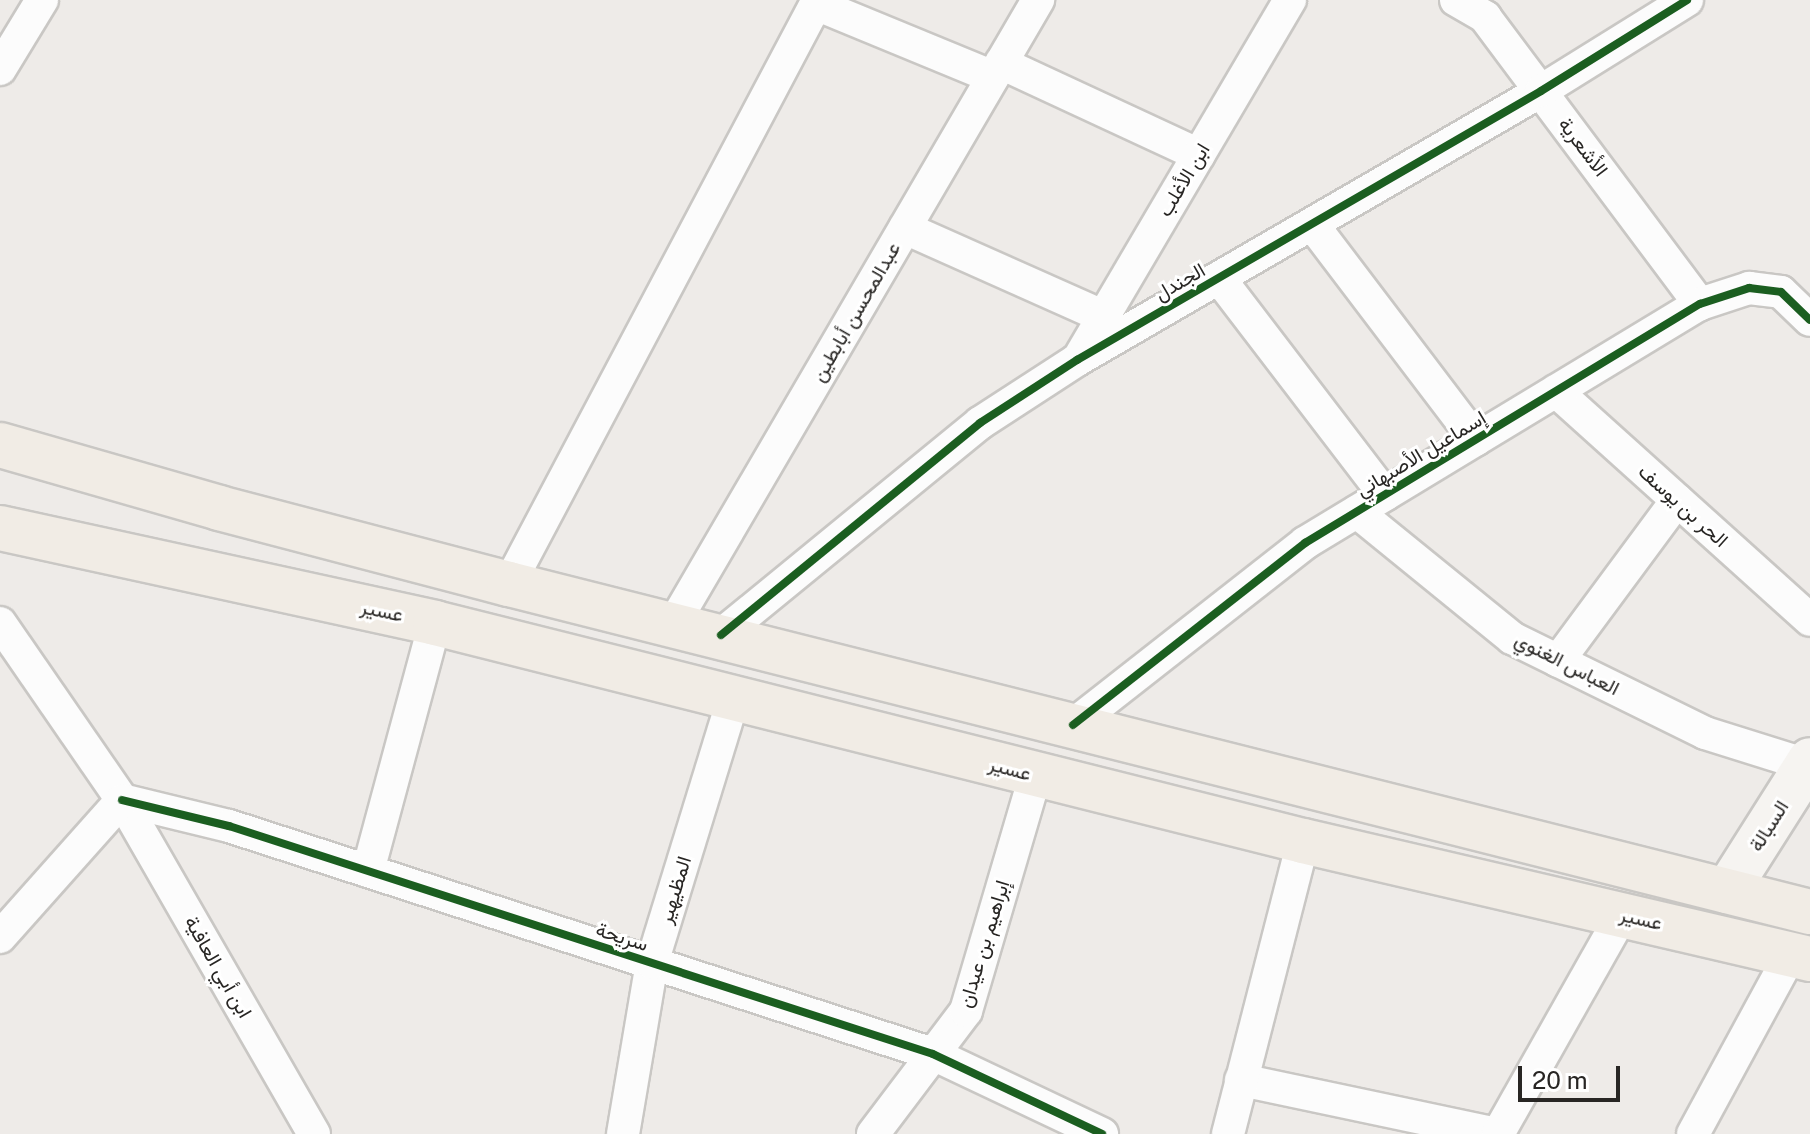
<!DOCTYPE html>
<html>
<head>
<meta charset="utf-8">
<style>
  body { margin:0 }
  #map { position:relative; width:1810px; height:1134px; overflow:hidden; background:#eeebe8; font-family:"Public Sans",Vazirmatn,sans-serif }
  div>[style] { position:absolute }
  .roads { filter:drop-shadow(2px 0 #c9c7c4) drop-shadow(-2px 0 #c9c7c4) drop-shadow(0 2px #c9c7c4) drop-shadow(0 -2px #c9c7c4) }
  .minor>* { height:32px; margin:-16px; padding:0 16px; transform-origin:16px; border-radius:16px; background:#fcfcfc }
  .secondary>* { height:44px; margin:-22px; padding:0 22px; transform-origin:22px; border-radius:22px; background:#f6f4f1 }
  .primary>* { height:44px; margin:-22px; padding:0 22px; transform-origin:22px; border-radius:22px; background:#f1ece5 }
  .cycleway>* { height:8px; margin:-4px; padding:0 4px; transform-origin:4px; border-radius:4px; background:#1b5e20 }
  span { translate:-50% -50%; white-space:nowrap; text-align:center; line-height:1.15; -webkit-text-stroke:6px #fff; paint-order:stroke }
  .street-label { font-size:20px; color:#282624 }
  .scale { position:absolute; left:1518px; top:1066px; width:102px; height:36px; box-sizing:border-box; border:4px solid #282624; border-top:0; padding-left:10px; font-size:24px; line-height:28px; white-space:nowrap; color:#282624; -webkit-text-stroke:6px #fff; paint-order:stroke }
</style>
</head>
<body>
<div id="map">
  <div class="roads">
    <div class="minor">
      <div style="left:1456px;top:0;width:34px;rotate:30deg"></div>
      <div style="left:1485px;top:17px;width:359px;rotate:53.2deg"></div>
      <div style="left:816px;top:4px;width:191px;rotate:22.4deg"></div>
      <div style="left:1001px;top:63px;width:218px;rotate:24.9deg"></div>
      <div style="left:0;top:69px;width:81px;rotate:-58.7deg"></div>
      <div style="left:1312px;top:224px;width:271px;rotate:52.8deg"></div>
      <div style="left:905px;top:228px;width:217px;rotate:24deg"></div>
      <div style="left:1219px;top:278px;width:273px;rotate:52.6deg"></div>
      <div style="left:1079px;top:358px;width:416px;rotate:-59.5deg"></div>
      <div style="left:1556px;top:391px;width:342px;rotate:42deg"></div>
      <div style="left:1357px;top:512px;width:200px;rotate:39.1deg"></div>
      <div style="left:1512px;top:638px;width:215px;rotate:26.2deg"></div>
      <div style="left:1705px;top:733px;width:107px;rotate:17.4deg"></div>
      <div style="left:509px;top:584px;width:661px;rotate:-62.12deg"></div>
      <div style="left:0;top:623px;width:215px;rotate:55.4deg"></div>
      <div style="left:122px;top:800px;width:385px;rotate:60.1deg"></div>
      <div style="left:674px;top:623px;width:722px;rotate:-59.7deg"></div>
      <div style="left:721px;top:635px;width:335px;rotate:-39.3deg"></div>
      <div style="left:980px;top:423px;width:116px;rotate:-33deg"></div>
      <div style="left:1077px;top:360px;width:536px;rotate:-30.1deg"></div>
      <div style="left:1541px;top:91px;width:172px;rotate:-31.9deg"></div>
      <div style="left:1558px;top:661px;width:200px;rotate:-53.5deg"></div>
      <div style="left:1073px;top:725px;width:295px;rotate:-38.1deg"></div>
      <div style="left:1305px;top:543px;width:462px;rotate:-31.2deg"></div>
      <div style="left:1700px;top:304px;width:52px;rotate:-18.1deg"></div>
      <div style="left:1749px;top:288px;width:32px;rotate:7deg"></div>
      <div style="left:1781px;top:292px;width:40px;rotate:44deg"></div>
      <div style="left:122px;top:800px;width:110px;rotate:13.7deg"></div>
      <div style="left:229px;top:826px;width:740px;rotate:17.95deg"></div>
      <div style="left:933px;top:1054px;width:187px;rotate:25.3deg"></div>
      <div style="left:368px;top:871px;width:257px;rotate:-74.9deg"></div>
      <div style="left:0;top:937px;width:183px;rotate:-48.3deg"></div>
      <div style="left:1241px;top:1080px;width:262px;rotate:11.9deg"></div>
      <div style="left:623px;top:1134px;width:173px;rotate:-80.4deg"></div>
      <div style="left:652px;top:963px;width:279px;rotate:-72.9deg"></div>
      <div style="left:873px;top:1134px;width:154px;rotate:-52.9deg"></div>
      <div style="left:966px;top:1011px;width:245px;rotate:-73.6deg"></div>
      <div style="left:1228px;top:1134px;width:302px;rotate:-75.6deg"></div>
      <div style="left:1498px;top:1134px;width:252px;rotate:-60.5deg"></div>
      <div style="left:1693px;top:1134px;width:204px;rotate:-61.5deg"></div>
    </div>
    <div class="secondary">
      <div style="left:1727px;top:891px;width:155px;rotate:-57.6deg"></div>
    </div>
    <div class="primary">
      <div style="left:0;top:445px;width:228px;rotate:16deg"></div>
      <div style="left:219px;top:508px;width:300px;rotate:14.7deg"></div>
      <div style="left:509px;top:584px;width:1342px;rotate:14.15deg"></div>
      <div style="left:0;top:528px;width:445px;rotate:12.3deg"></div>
      <div style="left:435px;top:623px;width:895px;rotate:14.1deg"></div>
      <div style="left:1303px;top:841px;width:521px;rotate:13.1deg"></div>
    </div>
  </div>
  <div class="cycleway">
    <div style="left:721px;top:635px;width:335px;rotate:-39.3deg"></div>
    <div style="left:980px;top:423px;width:116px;rotate:-33deg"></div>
    <div style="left:1077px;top:360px;width:536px;rotate:-30.1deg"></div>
    <div style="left:1541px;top:91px;width:172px;rotate:-31.9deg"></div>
    <div style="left:1073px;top:725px;width:295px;rotate:-38.1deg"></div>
    <div style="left:1305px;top:543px;width:462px;rotate:-31.2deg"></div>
    <div style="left:1700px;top:304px;width:52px;rotate:-18.1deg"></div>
    <div style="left:1749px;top:288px;width:32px;rotate:7deg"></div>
    <div style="left:1781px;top:292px;width:40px;rotate:44deg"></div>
    <div style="left:122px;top:800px;width:110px;rotate:13.7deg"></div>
    <div style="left:229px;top:826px;width:740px;rotate:17.95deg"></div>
    <div style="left:933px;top:1054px;width:187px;rotate:25.3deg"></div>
  </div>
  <div class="street-label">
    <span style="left:1583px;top:147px;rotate:53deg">الأشعرية</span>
    <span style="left:1184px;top:180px;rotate:-59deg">ابن الأغلب</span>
    <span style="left:1180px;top:282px;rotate:-30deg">الجندل</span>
    <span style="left:856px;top:312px;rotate:-60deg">عبدالمحسن أبابطين</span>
    <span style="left:1421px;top:454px;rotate:-31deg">إسماعيل الأصبهاني</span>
    <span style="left:1683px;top:506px;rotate:42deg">الحر بن يوسف</span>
    <span style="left:382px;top:611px;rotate:12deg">عسير</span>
    <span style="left:1567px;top:664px;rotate:27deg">العباس الغنوي</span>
    <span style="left:1010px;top:769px;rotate:15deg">عسير</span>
    <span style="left:1769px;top:826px;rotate:-58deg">السبالة</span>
    <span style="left:675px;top:890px;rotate:-73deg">المظيهير</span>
    <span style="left:1641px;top:919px;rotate:13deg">عسير</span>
    <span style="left:622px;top:937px;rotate:18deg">سريحة</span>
    <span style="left:984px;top:944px;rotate:-73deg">إبراهيم بن عيدان</span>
    <span style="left:218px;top:967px;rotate:60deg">ابن أبي العافية</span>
  </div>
  <div class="scale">20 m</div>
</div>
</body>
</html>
